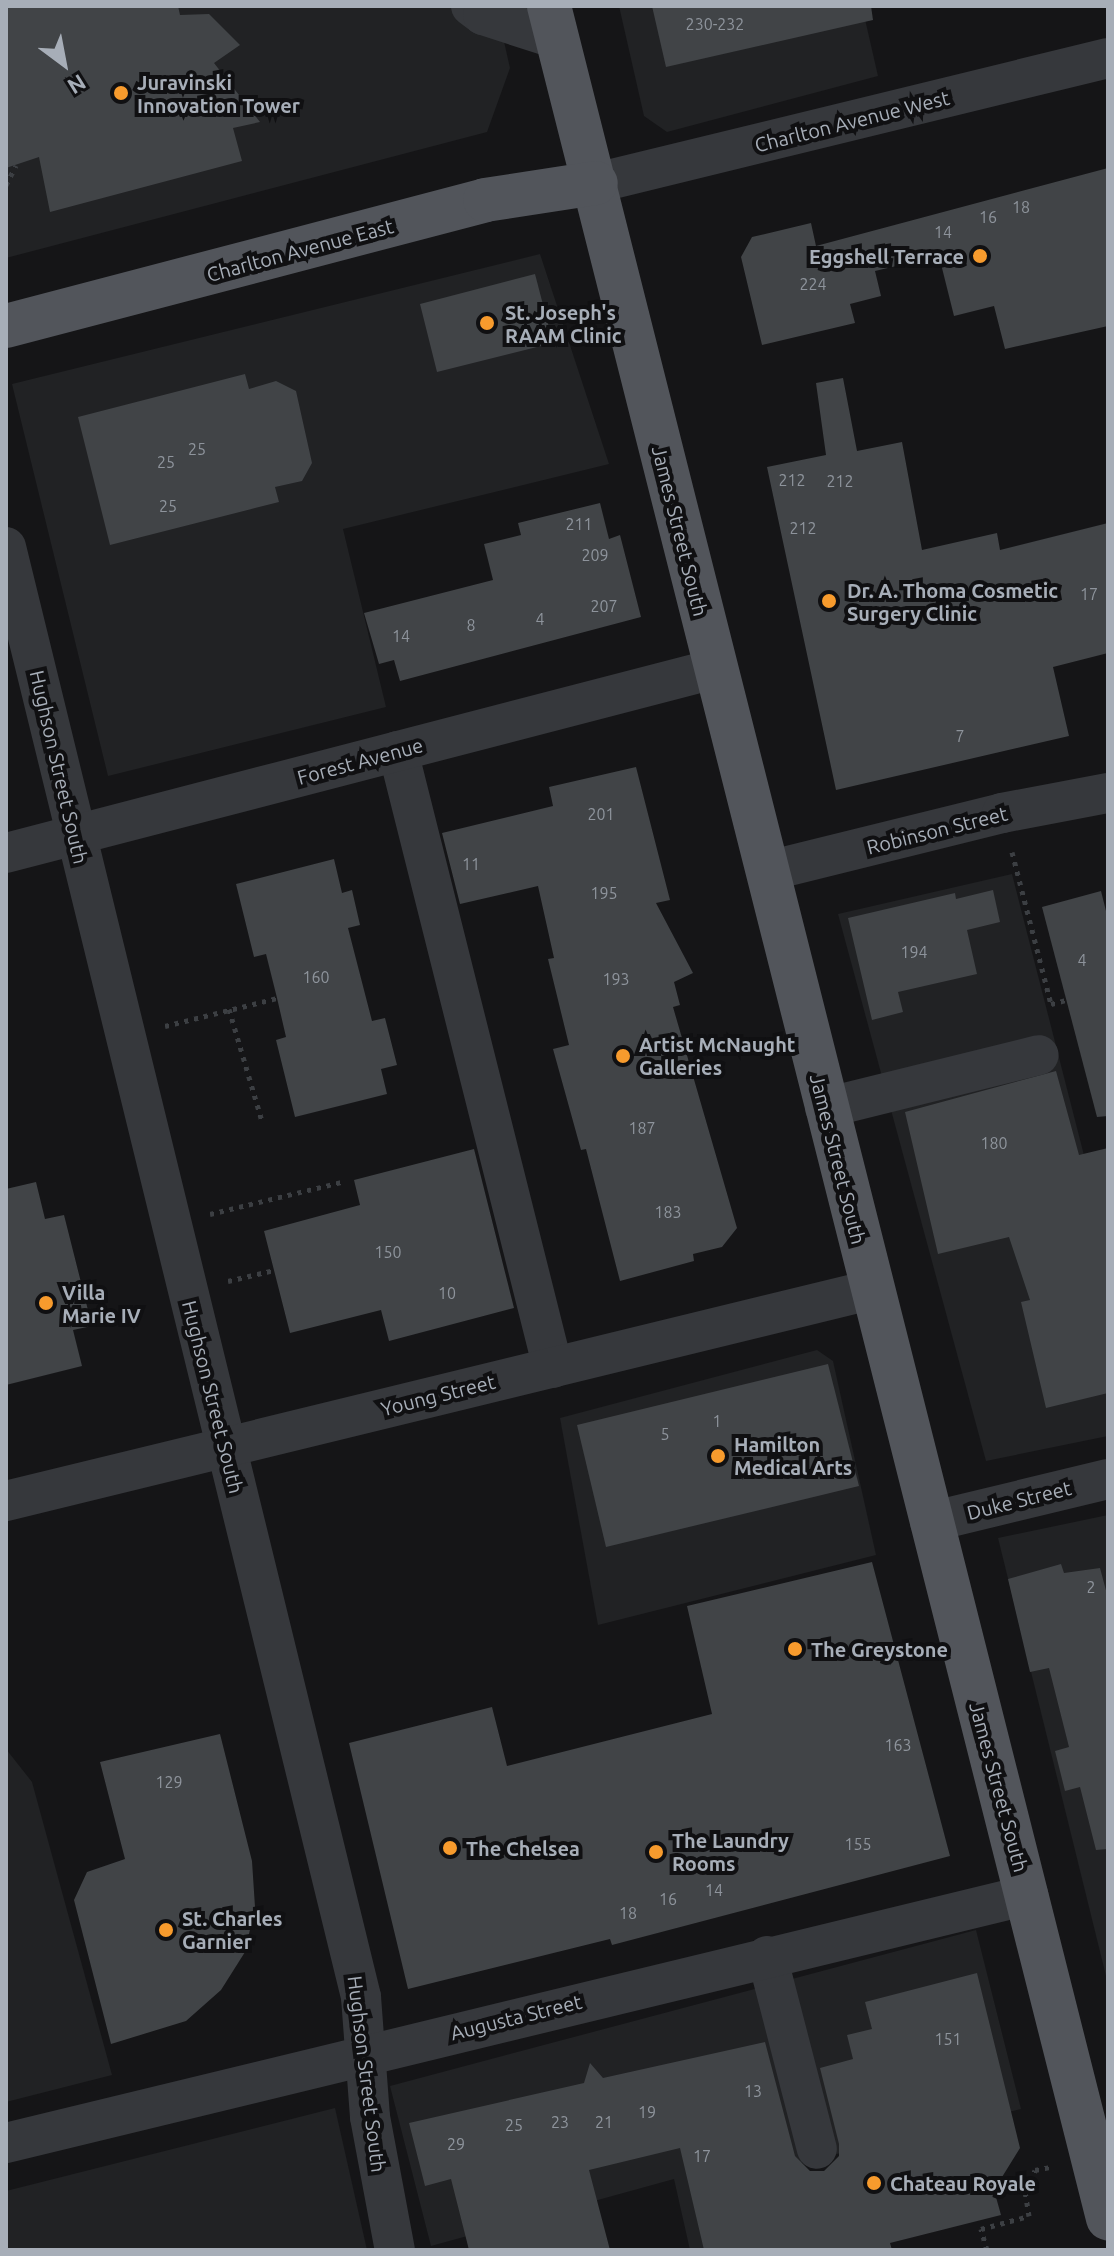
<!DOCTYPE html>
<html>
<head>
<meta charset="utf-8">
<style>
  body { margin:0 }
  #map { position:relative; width:1114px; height:2256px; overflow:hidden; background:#151517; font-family:Ubuntu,sans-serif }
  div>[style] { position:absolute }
  .built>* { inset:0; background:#212224 }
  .building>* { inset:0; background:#414447 }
  .path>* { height:5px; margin-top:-2.5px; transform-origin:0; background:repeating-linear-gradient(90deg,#3c3f43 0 4px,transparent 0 10px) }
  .minor>* { height:40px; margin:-20px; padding:0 20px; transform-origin:20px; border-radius:20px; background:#36383c }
  .major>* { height:44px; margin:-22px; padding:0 22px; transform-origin:22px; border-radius:22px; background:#52555b }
  .dots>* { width:22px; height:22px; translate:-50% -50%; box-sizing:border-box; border:4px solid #101012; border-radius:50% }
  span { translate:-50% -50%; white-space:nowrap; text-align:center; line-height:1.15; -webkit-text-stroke:8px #101012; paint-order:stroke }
  .number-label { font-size:16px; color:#8e949c }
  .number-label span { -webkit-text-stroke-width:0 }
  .poi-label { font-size:20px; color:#a7aeb8; font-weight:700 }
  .left { translate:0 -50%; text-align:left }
  .right { translate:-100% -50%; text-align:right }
  .street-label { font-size:20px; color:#a7aeb8 }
  .frame { position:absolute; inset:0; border:8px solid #a7aeb8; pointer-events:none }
  .north { position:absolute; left:24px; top:24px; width:80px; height:80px; -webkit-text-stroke:6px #101012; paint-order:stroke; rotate:148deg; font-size:22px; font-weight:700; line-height:32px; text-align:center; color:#a7aeb8 }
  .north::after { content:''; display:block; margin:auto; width:28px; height:36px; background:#a7aeb8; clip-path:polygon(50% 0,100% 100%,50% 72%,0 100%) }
</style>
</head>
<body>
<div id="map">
  <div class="built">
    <div style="clip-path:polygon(6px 6px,496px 6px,510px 68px,487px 132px,6px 258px)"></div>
    <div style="clip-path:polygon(619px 6px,862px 6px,878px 76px,667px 132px,644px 116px)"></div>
    <div style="clip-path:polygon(540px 254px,609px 464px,343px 529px,386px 707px,108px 776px,12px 384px)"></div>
    <div style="clip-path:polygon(1012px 874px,1108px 1249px,1108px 1436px,986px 1461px,838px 914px)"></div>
    <div style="clip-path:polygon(817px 1350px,833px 1361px,876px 1555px,598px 1625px,560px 1418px)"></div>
    <div style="clip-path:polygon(1108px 1515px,1108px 1984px,998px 1538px)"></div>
    <div style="clip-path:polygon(6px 1749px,32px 1782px,112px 2075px,6px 2102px)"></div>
    <div style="clip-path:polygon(976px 1930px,1021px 2109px,726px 2181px,743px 2250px,690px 2250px,674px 2179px,431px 2246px,390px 2086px)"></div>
    <div style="clip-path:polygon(335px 2108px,367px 2250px,6px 2250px,6px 2191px)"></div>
  </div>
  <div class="building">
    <div style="clip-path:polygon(6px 6px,178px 6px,180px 15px,209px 14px,240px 45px,214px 63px,260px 122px,233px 128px,242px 161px,50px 212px,39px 157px,6px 168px)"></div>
    <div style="clip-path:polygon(652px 6px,871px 6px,873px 20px,666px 67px)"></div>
    <div style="clip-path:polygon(1108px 168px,1108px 326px,1005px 349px,994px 306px,954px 316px,939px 256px,875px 271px,881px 296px,850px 304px,855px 323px,762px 345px,741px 257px,752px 237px,811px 223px,816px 246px)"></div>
    <div style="clip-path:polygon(535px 274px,553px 343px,437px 372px,420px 304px)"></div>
    <div style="clip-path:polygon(245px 374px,249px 389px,276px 381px,296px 391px,312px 463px,302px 481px,275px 487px,279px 502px,110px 545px,78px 417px)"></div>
    <div style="clip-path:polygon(843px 378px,857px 451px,902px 442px,922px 550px,997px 533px,1000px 550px,1108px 523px,1108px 653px,1053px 667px,1069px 736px,836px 790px,767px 467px,826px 455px,816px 383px)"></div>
    <div style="clip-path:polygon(600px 503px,609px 539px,620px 535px,641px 617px,400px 681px,394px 660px,379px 664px,364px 613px,493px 580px,484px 544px,521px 535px,518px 523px)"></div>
    <div style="clip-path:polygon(636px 767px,670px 900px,656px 903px,693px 973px,674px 982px,680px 1005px,673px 1007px,737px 1228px,722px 1247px,693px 1254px,694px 1261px,620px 1281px,586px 1149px,581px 1150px,553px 1049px,569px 1045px,548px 959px,554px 958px,538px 886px,460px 904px,442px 833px,553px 806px,549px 787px)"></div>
    <div style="clip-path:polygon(334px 859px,342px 893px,352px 890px,360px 925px,348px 928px,372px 1021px,385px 1018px,397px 1065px,381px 1069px,387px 1094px,295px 1117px,276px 1040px,286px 1037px,277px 998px,266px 954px,254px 957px,236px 884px)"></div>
    <div style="clip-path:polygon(993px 890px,1000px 922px,967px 930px,977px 974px,898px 992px,903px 1012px,872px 1020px,848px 918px,955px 893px,956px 899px)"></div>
    <div style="clip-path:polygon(1101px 891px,1108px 919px,1108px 1116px,1097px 1117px,1042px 907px)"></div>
    <div style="clip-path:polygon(1056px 1071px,1079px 1155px,1108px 1148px,1108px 1393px,1046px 1408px,1021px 1302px,1030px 1300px,1009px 1237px,938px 1254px,905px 1112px)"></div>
    <div style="clip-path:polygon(474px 1149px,514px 1308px,389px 1341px,381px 1310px,290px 1333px,264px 1231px,360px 1205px,354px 1180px)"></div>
    <div style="clip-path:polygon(36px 1182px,45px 1219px,64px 1215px,92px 1326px,73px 1330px,82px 1366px,6px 1385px,6px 1189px)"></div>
    <div style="clip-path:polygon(828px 1364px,859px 1486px,606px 1547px,577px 1425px)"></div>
    <div style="clip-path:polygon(872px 1562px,950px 1856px,612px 1945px,610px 1939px,408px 1989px,349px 1743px,492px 1707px,507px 1766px,712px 1714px,687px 1606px)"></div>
    <div style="clip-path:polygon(1061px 1564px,1064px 1573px,1100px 1568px,1108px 1598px,1108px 1849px,1096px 1850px,1080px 1787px,1065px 1791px,1055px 1751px,1069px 1747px,1049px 1668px,1030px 1672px,1008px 1579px)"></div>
    <div style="clip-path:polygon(220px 1734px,252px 1861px,255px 1907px,245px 1952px,221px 1990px,186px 2021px,111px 2044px,74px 1900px,87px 1872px,125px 1859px,100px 1762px)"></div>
    <div style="clip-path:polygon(977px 1973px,1020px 2148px,994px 2190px,1001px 2215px,890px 2243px,892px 2250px,704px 2250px,680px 2148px,589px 2170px,610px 2250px,469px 2250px,451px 2179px,425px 2186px,409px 2123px,584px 2083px,590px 2063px,603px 2078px,765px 2042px,795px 2156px,810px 2171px,824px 2171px,839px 2156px,839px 2144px,820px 2068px,853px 2059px,847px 2035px,872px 2029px,865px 2002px)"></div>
  </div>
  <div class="path">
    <div style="left:6px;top:185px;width:22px;rotate:-63deg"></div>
    <div style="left:1012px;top:852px;width:157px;rotate:75.6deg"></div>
    <div style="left:1051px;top:1004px;width:16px;rotate:-15deg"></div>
    <div style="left:229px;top:1009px;width:117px;rotate:73.6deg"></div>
    <div style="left:165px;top:1026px;width:115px;rotate:-14deg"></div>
    <div style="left:210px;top:1214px;width:139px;rotate:-13.7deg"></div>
    <div style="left:228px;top:1281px;width:47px;rotate:-13.4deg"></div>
    <div style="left:987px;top:2250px;width:22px;rotate:-106deg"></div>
    <div style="left:981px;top:2229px;width:50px;rotate:-15.2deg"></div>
    <div style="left:1029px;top:2216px;width:26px;rotate:-99deg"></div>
    <div style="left:1025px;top:2190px;width:22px;rotate:-63deg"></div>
    <div style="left:1035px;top:2170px;width:15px;rotate:-11deg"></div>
  </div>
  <div class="minor">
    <div style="left:471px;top:6px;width:15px;rotate:37deg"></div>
    <div style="left:483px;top:15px;width:78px;rotate:18deg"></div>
    <div style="left:596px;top:183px;width:527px;rotate:-13.72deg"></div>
    <div style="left:6px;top:547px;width:1493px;rotate:76.24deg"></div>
    <div style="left:361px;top:1997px;width:120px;rotate:85.7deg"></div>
    <div style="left:370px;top:2117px;width:135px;rotate:79.4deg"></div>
    <div style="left:398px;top:751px;width:636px;rotate:75.9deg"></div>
    <div style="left:6px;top:853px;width:732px;rotate:-14.57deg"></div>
    <div style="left:768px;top:871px;width:241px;rotate:-13.9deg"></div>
    <div style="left:1002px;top:813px;width:108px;rotate:-10.7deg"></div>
    <div style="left:825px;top:1108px;width:220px;rotate:-13.9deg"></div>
    <div style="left:6px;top:1501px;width:889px;rotate:-13.72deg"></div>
    <div style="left:930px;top:1522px;width:183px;rotate:-13.6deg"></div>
    <div style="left:767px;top:1956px;width:199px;rotate:75.5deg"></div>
    <div style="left:6px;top:2143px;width:1052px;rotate:-13.64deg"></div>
  </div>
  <div class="major">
    <div style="left:549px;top:6px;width:2282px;rotate:75.82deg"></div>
    <div style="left:6px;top:326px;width:495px;rotate:-14.7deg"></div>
    <div style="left:485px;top:200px;width:112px;rotate:-8.7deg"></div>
  </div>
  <div class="dots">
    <div style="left:121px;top:93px;background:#f79b2d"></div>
    <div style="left:980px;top:256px;background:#f79b2d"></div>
    <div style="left:487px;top:323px;background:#f79b2d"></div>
    <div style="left:829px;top:601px;background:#f79b2d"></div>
    <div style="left:623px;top:1056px;background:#f79b2d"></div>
    <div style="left:46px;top:1303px;background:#f79b2d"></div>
    <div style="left:718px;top:1456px;background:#f79b2d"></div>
    <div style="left:795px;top:1649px;background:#f79b2d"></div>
    <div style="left:450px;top:1848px;background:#f79b2d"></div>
    <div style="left:656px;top:1852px;background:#f79b2d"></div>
    <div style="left:166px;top:1930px;background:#f79b2d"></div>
    <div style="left:874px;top:2183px;background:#f79b2d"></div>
  </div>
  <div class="number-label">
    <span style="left:715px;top:24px">230-232</span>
    <span style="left:1021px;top:207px">18</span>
    <span style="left:988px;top:217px">16</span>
    <span style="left:943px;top:232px">14</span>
    <span style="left:813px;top:284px">224</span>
    <span style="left:197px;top:449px">25</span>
    <span style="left:166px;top:462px">25</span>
    <span style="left:792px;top:480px">212</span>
    <span style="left:840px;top:481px">212</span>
    <span style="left:168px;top:506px">25</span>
    <span style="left:579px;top:524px">211</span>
    <span style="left:803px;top:528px">212</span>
    <span style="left:595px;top:555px">209</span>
    <span style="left:1089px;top:594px">17</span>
    <span style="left:604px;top:606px">207</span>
    <span style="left:540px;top:619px">4</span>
    <span style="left:471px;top:625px">8</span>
    <span style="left:401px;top:636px">14</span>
    <span style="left:960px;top:736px">7</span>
    <span style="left:601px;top:814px">201</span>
    <span style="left:471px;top:864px">11</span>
    <span style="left:604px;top:893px">195</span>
    <span style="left:914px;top:952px">194</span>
    <span style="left:1082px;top:960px">4</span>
    <span style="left:316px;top:977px">160</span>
    <span style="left:616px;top:979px">193</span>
    <span style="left:642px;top:1128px">187</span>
    <span style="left:994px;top:1143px">180</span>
    <span style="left:668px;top:1212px">183</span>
    <span style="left:388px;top:1252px">150</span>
    <span style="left:447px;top:1293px">10</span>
    <span style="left:717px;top:1421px">1</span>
    <span style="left:665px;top:1434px">5</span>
    <span style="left:1091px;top:1587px">2</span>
    <span style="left:898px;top:1745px">163</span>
    <span style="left:169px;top:1782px">129</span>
    <span style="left:858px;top:1844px">155</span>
    <span style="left:714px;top:1890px">14</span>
    <span style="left:668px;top:1899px">16</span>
    <span style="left:628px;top:1913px">18</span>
    <span style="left:948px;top:2039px">151</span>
    <span style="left:753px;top:2091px">13</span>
    <span style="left:647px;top:2112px">19</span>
    <span style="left:560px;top:2122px">23</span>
    <span style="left:604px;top:2122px">21</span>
    <span style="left:514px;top:2125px">25</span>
    <span style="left:456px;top:2144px">29</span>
    <span style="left:702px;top:2156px">17</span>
  </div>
  <div class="poi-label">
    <span class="left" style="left:137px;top:94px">Juravinski<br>Innovation Tower</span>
    <span class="right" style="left:964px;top:256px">Eggshell Terrace</span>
    <span class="left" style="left:505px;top:324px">St. Joseph's<br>RAAM Clinic</span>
    <span class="left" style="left:847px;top:602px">Dr. A. Thoma Cosmetic<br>Surgery Clinic</span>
    <span class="left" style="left:639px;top:1056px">Artist McNaught<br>Galleries</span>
    <span class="left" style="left:62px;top:1304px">Villa<br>Marie IV</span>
    <span class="left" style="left:734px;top:1456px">Hamilton<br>Medical Arts</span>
    <span class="left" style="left:811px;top:1649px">The Greystone</span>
    <span class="left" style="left:672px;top:1852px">The Laundry<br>Rooms</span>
    <span class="left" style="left:466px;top:1848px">The Chelsea</span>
    <span class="left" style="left:182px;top:1930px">St. Charles<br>Garnier</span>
    <span class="left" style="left:890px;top:2183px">Chateau Royale</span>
  </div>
  <div class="street-label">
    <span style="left:852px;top:121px;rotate:-14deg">Charlton Avenue West</span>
    <span style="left:300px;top:250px;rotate:-15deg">Charlton Avenue East</span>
    <span style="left:680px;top:531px;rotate:76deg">James Street South</span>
    <span style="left:360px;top:761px;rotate:-15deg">Forest Avenue</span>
    <span style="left:59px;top:767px;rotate:77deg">Hughson Street South</span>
    <span style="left:937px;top:830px;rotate:-14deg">Robinson Street</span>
    <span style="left:838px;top:1159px;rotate:76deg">James Street South</span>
    <span style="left:438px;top:1395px;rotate:-14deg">Young Street</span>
    <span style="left:213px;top:1397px;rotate:76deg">Hughson Street South</span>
    <span style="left:1019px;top:1500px;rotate:-14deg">Duke Street</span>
    <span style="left:999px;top:1787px;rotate:75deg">James Street South</span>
    <span style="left:516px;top:2017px;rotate:-14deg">Augusta Street</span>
    <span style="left:367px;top:2074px;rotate:83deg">Hughson Street South</span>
  </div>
  <div class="frame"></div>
  <div class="north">N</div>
</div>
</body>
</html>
